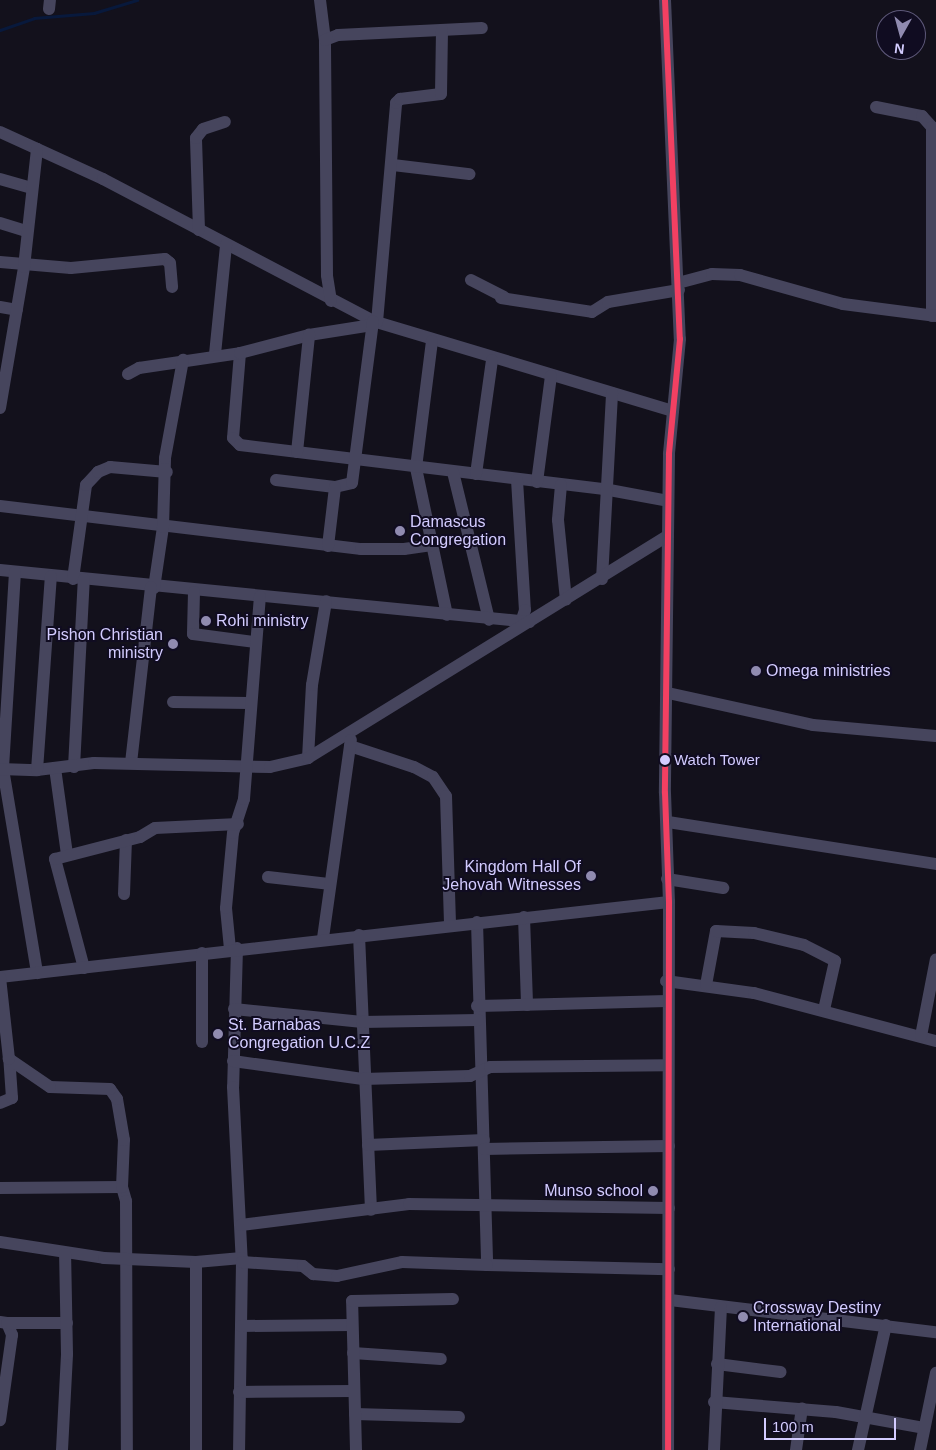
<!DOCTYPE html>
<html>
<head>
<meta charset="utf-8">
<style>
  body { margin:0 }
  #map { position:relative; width:936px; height:1450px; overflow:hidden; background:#13111c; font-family:Arial,sans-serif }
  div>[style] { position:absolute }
  .stream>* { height:2.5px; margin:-1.25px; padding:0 1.25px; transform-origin:1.25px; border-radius:1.25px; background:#08193c }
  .minor>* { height:12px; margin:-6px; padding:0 6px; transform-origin:6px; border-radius:6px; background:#46455d }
  .bus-1>* { height:6px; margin:-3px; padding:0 3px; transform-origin:3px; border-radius:3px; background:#f24062 }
  .dots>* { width:14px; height:14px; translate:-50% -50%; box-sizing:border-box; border:2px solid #100c21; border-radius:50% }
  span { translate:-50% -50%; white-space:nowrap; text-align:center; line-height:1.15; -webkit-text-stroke:4px #100c21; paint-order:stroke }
  .bus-label { font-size:15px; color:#d3ccff }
  .left { translate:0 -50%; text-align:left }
  .poi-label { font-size:16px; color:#d3ccff }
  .right { translate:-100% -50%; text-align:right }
  .north { position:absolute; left:876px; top:10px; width:50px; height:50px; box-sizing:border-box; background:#100c21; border:1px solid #5e597a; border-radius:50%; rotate:187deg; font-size:14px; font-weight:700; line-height:20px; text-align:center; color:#d3ccff }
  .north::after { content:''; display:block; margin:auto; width:18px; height:22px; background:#908bb0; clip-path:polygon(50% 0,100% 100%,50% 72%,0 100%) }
  .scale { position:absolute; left:764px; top:1418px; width:132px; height:22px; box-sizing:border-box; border:2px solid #d3ccff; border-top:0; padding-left:6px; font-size:15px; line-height:18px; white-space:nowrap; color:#d3ccff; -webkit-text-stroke:4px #100c21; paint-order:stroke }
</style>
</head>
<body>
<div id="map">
  <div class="stream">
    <div style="left:0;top:30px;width:36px;rotate:-19deg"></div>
    <div style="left:34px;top:18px;width:60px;rotate:-4.8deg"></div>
    <div style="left:94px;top:13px;width:45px;rotate:-16.8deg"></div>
  </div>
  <div class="minor">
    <div style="left:320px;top:0;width:40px;rotate:82.9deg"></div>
    <div style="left:665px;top:0;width:339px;rotate:87.5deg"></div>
    <div style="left:680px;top:339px;width:116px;rotate:95.5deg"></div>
    <div style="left:669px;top:454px;width:339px;rotate:90.7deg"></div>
    <div style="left:665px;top:793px;width:109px;rotate:87.9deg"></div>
    <div style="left:669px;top:902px;width:548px;rotate:90.1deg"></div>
    <div style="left:49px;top:9px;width:9px;rotate:-84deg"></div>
    <div style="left:876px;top:107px;width:47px;rotate:11.1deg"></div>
    <div style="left:922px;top:116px;width:15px;rotate:48deg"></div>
    <div style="left:932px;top:127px;width:189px;rotate:90deg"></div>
    <div style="left:0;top:132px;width:113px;rotate:24.5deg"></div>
    <div style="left:103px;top:179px;width:305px;rotate:27.7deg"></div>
    <div style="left:373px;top:321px;width:313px;rotate:16.7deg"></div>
    <div style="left:393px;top:165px;width:77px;rotate:6.8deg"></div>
    <div style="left:0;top:179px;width:32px;rotate:16deg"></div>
    <div style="left:0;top:223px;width:28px;rotate:17deg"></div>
    <div style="left:199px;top:230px;width:92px;rotate:-91.9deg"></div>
    <div style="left:196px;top:138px;width:11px;rotate:-52deg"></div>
    <div style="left:203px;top:129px;width:23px;rotate:-18deg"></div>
    <div style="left:0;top:262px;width:71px;rotate:4.8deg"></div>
    <div style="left:71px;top:268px;width:94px;rotate:-5.5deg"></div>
    <div style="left:165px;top:259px;width:6px;rotate:39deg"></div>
    <div style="left:170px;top:263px;width:24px;rotate:85deg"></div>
    <div style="left:471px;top:280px;width:37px;rotate:27deg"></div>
    <div style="left:678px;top:283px;width:35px;rotate:-15deg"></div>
    <div style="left:712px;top:274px;width:28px;rotate:2deg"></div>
    <div style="left:740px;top:275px;width:107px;rotate:15.7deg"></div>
    <div style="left:843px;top:304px;width:94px;rotate:7.4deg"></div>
    <div style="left:501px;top:298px;width:92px;rotate:8.7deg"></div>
    <div style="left:592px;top:312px;width:19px;rotate:-32deg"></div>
    <div style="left:608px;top:302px;width:72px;rotate:-9.6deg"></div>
    <div style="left:331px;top:301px;width:26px;rotate:-99deg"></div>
    <div style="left:327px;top:275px;width:235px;rotate:-90.5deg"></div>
    <div style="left:325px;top:40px;width:14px;rotate:-21deg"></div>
    <div style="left:338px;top:35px;width:144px;rotate:-2.8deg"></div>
    <div style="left:0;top:307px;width:17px;rotate:10deg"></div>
    <div style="left:377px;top:322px;width:220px;rotate:-85deg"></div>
    <div style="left:396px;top:103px;width:6px;rotate:-45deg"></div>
    <div style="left:400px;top:99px;width:41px;rotate:-7deg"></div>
    <div style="left:441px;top:94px;width:64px;rotate:-89.1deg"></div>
    <div style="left:432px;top:341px;width:128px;rotate:97.2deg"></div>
    <div style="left:416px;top:468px;width:150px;rotate:78.1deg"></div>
    <div style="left:240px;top:353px;width:85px;rotate:94.7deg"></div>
    <div style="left:233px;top:438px;width:10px;rotate:45deg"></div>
    <div style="left:240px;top:445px;width:367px;rotate:6.9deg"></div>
    <div style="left:604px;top:489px;width:65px;rotate:10.6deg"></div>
    <div style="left:215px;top:354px;width:110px;rotate:-84.2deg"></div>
    <div style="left:128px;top:374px;width:13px;rotate:-29deg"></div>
    <div style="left:139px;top:368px;width:102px;rotate:-8.4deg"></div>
    <div style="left:240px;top:353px;width:71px;rotate:-14.6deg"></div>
    <div style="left:309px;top:335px;width:64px;rotate:-9deg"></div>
    <div style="left:0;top:408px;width:143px;rotate:-80.3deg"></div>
    <div style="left:24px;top:267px;width:119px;rotate:-83.7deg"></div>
    <div style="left:297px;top:452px;width:118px;rotate:-84.1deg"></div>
    <div style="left:453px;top:472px;width:152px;rotate:76.3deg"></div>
    <div style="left:476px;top:474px;width:115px;rotate:-82deg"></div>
    <div style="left:276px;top:480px;width:59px;rotate:6.8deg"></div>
    <div style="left:335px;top:487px;width:17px;rotate:-13deg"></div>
    <div style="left:352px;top:483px;width:163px;rotate:-82.6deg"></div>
    <div style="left:517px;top:480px;width:130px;rotate:86.5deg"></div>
    <div style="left:525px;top:610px;width:13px;rotate:108deg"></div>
    <div style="left:537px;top:482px;width:107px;rotate:-82.5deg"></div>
    <div style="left:561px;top:485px;width:35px;rotate:95deg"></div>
    <div style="left:558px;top:520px;width:80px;rotate:84.3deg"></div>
    <div style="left:0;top:506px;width:364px;rotate:6.8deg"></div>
    <div style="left:361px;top:549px;width:43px"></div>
    <div style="left:404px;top:549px;width:28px;rotate:-8deg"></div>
    <div style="left:328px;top:546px;width:59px;rotate:-83.2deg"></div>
    <div style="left:0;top:570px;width:532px;rotate:5.61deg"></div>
    <div style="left:15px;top:572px;width:197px;rotate:93.5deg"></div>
    <div style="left:3px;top:769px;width:207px;rotate:80.5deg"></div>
    <div style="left:73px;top:579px;width:95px;rotate:-82.1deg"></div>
    <div style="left:86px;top:485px;width:18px;rotate:-47deg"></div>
    <div style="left:98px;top:472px;width:13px;rotate:-23deg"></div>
    <div style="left:110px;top:467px;width:57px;rotate:5deg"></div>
    <div style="left:602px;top:579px;width:186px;rotate:-86.9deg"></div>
    <div style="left:154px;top:588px;width:62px;rotate:-81.6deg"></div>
    <div style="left:163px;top:527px;width:69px;rotate:-88.3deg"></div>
    <div style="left:165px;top:458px;width:100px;rotate:-79.6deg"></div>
    <div style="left:194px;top:592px;width:42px;rotate:91.4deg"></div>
    <div style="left:193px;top:634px;width:63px;rotate:7.4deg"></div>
    <div style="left:668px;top:693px;width:148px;rotate:12.4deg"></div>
    <div style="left:813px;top:725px;width:123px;rotate:5.1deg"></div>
    <div style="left:173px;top:702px;width:76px;rotate:0.8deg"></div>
    <div style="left:350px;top:746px;width:67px;rotate:18.2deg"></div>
    <div style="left:414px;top:767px;width:21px;rotate:28deg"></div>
    <div style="left:433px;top:777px;width:23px;rotate:56deg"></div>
    <div style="left:446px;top:796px;width:129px;rotate:88.2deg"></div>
    <div style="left:308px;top:758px;width:73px;rotate:-86.9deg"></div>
    <div style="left:312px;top:685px;width:85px;rotate:-80.5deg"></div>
    <div style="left:131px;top:763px;width:177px;rotate:-83.5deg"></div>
    <div style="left:74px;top:767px;width:188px;rotate:-87deg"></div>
    <div style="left:55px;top:768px;width:88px;rotate:82.1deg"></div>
    <div style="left:0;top:769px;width:37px;rotate:2deg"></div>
    <div style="left:37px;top:770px;width:57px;rotate:-7deg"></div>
    <div style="left:94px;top:763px;width:176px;rotate:1.3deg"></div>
    <div style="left:270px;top:767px;width:39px;rotate:-13deg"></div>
    <div style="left:308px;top:758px;width:423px;rotate:-31.7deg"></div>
    <div style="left:37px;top:770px;width:194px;rotate:-85.9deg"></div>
    <div style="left:668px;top:822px;width:271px;rotate:8.9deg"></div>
    <div style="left:268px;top:877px;width:61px;rotate:6.5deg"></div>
    <div style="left:667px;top:879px;width:57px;rotate:9.1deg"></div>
    <div style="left:124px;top:894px;width:54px;rotate:-87.9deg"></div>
    <div style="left:524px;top:917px;width:88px;rotate:88deg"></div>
    <div style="left:477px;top:922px;width:343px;rotate:88.3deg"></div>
    <div style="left:487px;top:1265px;width:182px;rotate:1.3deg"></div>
    <div style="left:359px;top:935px;width:275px;rotate:87.5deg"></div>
    <div style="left:323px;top:938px;width:200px;rotate:-82deg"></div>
    <div style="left:237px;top:948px;width:139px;rotate:91.6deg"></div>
    <div style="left:233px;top:1087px;width:175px;rotate:87.1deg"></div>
    <div style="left:242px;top:1262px;width:188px;rotate:90.9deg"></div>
    <div style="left:230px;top:949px;width:41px;rotate:-95.6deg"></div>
    <div style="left:226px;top:908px;width:75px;rotate:-84.7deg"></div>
    <div style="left:233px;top:833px;width:36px;rotate:-72deg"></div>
    <div style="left:244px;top:799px;width:203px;rotate:-85.5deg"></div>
    <div style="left:84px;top:968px;width:113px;rotate:-104.9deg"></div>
    <div style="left:55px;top:859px;width:88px;rotate:-14.5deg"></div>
    <div style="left:140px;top:837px;width:17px;rotate:-31deg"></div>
    <div style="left:155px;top:828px;width:83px;rotate:-2.8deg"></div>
    <div style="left:0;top:977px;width:673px;rotate:-6.4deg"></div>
    <div style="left:666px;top:981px;width:89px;rotate:7.8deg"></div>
    <div style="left:754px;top:993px;width:188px;rotate:14.8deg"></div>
    <div style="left:706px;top:985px;width:55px;rotate:-79.5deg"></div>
    <div style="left:716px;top:931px;width:38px;rotate:3deg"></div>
    <div style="left:754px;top:933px;width:51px;rotate:13.5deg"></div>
    <div style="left:804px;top:945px;width:35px;rotate:27deg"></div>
    <div style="left:835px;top:961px;width:50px;rotate:102.7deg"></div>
    <div style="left:477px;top:1006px;width:190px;rotate:-1.5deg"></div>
    <div style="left:234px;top:1009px;width:129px;rotate:5.8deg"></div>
    <div style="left:362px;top:1022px;width:116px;rotate:-1deg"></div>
    <div style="left:921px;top:1036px;width:78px;rotate:-79deg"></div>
    <div style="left:202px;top:1042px;width:89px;rotate:-90deg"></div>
    <div style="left:233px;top:1061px;width:131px;rotate:7.9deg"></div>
    <div style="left:363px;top:1079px;width:107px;rotate:-1.6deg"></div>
    <div style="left:470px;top:1076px;width:22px;rotate:-24deg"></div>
    <div style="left:490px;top:1067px;width:178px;rotate:-0.6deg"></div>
    <div style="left:0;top:1103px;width:13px;rotate:-23deg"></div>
    <div style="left:12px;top:1098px;width:39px;rotate:-94deg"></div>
    <div style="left:368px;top:1145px;width:116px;rotate:-2.5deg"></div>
    <div style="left:484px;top:1149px;width:185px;rotate:-0.9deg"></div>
    <div style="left:122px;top:1187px;width:15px;rotate:74deg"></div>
    <div style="left:126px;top:1201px;width:249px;rotate:89.8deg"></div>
    <div style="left:0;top:1188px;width:122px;rotate:-0.5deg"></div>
    <div style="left:122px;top:1187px;width:47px;rotate:-87.6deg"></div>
    <div style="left:124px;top:1140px;width:42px;rotate:-99.7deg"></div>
    <div style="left:117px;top:1099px;width:12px;rotate:-125deg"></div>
    <div style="left:110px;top:1089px;width:60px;rotate:-178.1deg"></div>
    <div style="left:50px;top:1087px;width:50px;rotate:-145.7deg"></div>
    <div style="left:9px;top:1059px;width:82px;rotate:-96.3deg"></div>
    <div style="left:241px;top:1225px;width:169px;rotate:-7.1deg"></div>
    <div style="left:409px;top:1204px;width:260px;rotate:0.9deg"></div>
    <div style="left:0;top:1242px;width:105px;rotate:8.7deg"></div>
    <div style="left:104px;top:1258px;width:92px;rotate:2.5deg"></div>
    <div style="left:196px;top:1262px;width:46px;rotate:-5deg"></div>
    <div style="left:196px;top:1262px;width:188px;rotate:90deg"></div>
    <div style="left:242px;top:1262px;width:61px;rotate:3.8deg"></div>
    <div style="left:303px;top:1266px;width:13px;rotate:39deg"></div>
    <div style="left:313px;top:1274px;width:24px;rotate:5deg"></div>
    <div style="left:337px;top:1276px;width:66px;rotate:-12.2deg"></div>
    <div style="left:402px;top:1262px;width:85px;rotate:2deg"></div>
    <div style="left:670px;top:1300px;width:268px;rotate:6.9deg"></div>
    <div style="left:0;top:1322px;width:7px;rotate:8deg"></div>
    <div style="left:7px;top:1323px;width:13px;rotate:67deg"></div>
    <div style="left:12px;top:1335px;width:86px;rotate:98deg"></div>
    <div style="left:7px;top:1323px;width:60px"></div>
    <div style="left:241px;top:1326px;width:111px;rotate:-0.5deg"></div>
    <div style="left:353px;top:1353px;width:88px;rotate:3.9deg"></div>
    <div style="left:717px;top:1364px;width:64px;rotate:7.2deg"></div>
    <div style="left:239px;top:1392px;width:114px;rotate:-0.5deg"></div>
    <div style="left:714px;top:1402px;width:122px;rotate:4.7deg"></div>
    <div style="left:836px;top:1412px;width:89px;rotate:10.3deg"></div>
    <div style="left:355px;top:1414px;width:104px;rotate:1.7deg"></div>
    <div style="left:62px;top:1450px;width:96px;rotate:-87deg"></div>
    <div style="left:67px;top:1354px;width:100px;rotate:-91.1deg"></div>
    <div style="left:356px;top:1450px;width:149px;rotate:-91.5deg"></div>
    <div style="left:352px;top:1301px;width:101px;rotate:-1.1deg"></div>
    <div style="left:714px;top:1450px;width:143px;rotate:-87.2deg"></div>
    <div style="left:796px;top:1450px;width:42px;rotate:-81.9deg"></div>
    <div style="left:858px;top:1450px;width:128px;rotate:-77.4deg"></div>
    <div style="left:920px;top:1450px;width:79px;rotate:-78.3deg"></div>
  </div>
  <div class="bus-1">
    <div style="left:665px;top:0;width:339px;rotate:87.5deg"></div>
    <div style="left:680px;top:339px;width:116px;rotate:95.5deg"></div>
    <div style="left:669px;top:454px;width:339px;rotate:90.7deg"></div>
    <div style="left:665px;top:793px;width:109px;rotate:87.9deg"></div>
    <div style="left:669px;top:902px;width:548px;rotate:90.1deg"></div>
  </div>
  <div class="dots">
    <div style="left:400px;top:531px;background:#908bb0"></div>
    <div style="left:206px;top:621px;background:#908bb0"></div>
    <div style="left:173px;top:644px;background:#908bb0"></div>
    <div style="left:756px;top:671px;background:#908bb0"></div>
    <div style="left:665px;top:760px;background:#d3ccff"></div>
    <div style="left:591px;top:876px;background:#908bb0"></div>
    <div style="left:218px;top:1034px;background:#908bb0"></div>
    <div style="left:653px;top:1191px;background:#908bb0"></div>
    <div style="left:743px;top:1317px;background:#908bb0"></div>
  </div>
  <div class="bus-label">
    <span class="left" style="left:674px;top:760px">Watch Tower</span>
  </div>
  <div class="poi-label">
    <span class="left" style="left:410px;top:531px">Damascus<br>Congregation</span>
    <span class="left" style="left:216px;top:621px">Rohi ministry</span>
    <span class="right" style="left:163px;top:644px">Pishon Christian<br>ministry</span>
    <span class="left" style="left:766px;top:671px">Omega ministries</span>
    <span class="right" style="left:581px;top:876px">Kingdom Hall Of<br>Jehovah Witnesses</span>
    <span class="left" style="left:228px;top:1034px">St. Barnabas<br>Congregation U.C.Z</span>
    <span class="right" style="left:643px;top:1191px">Munso school</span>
    <span class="left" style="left:753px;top:1317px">Crossway Destiny<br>International</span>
  </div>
  <div class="north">N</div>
  <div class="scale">100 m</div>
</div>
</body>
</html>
